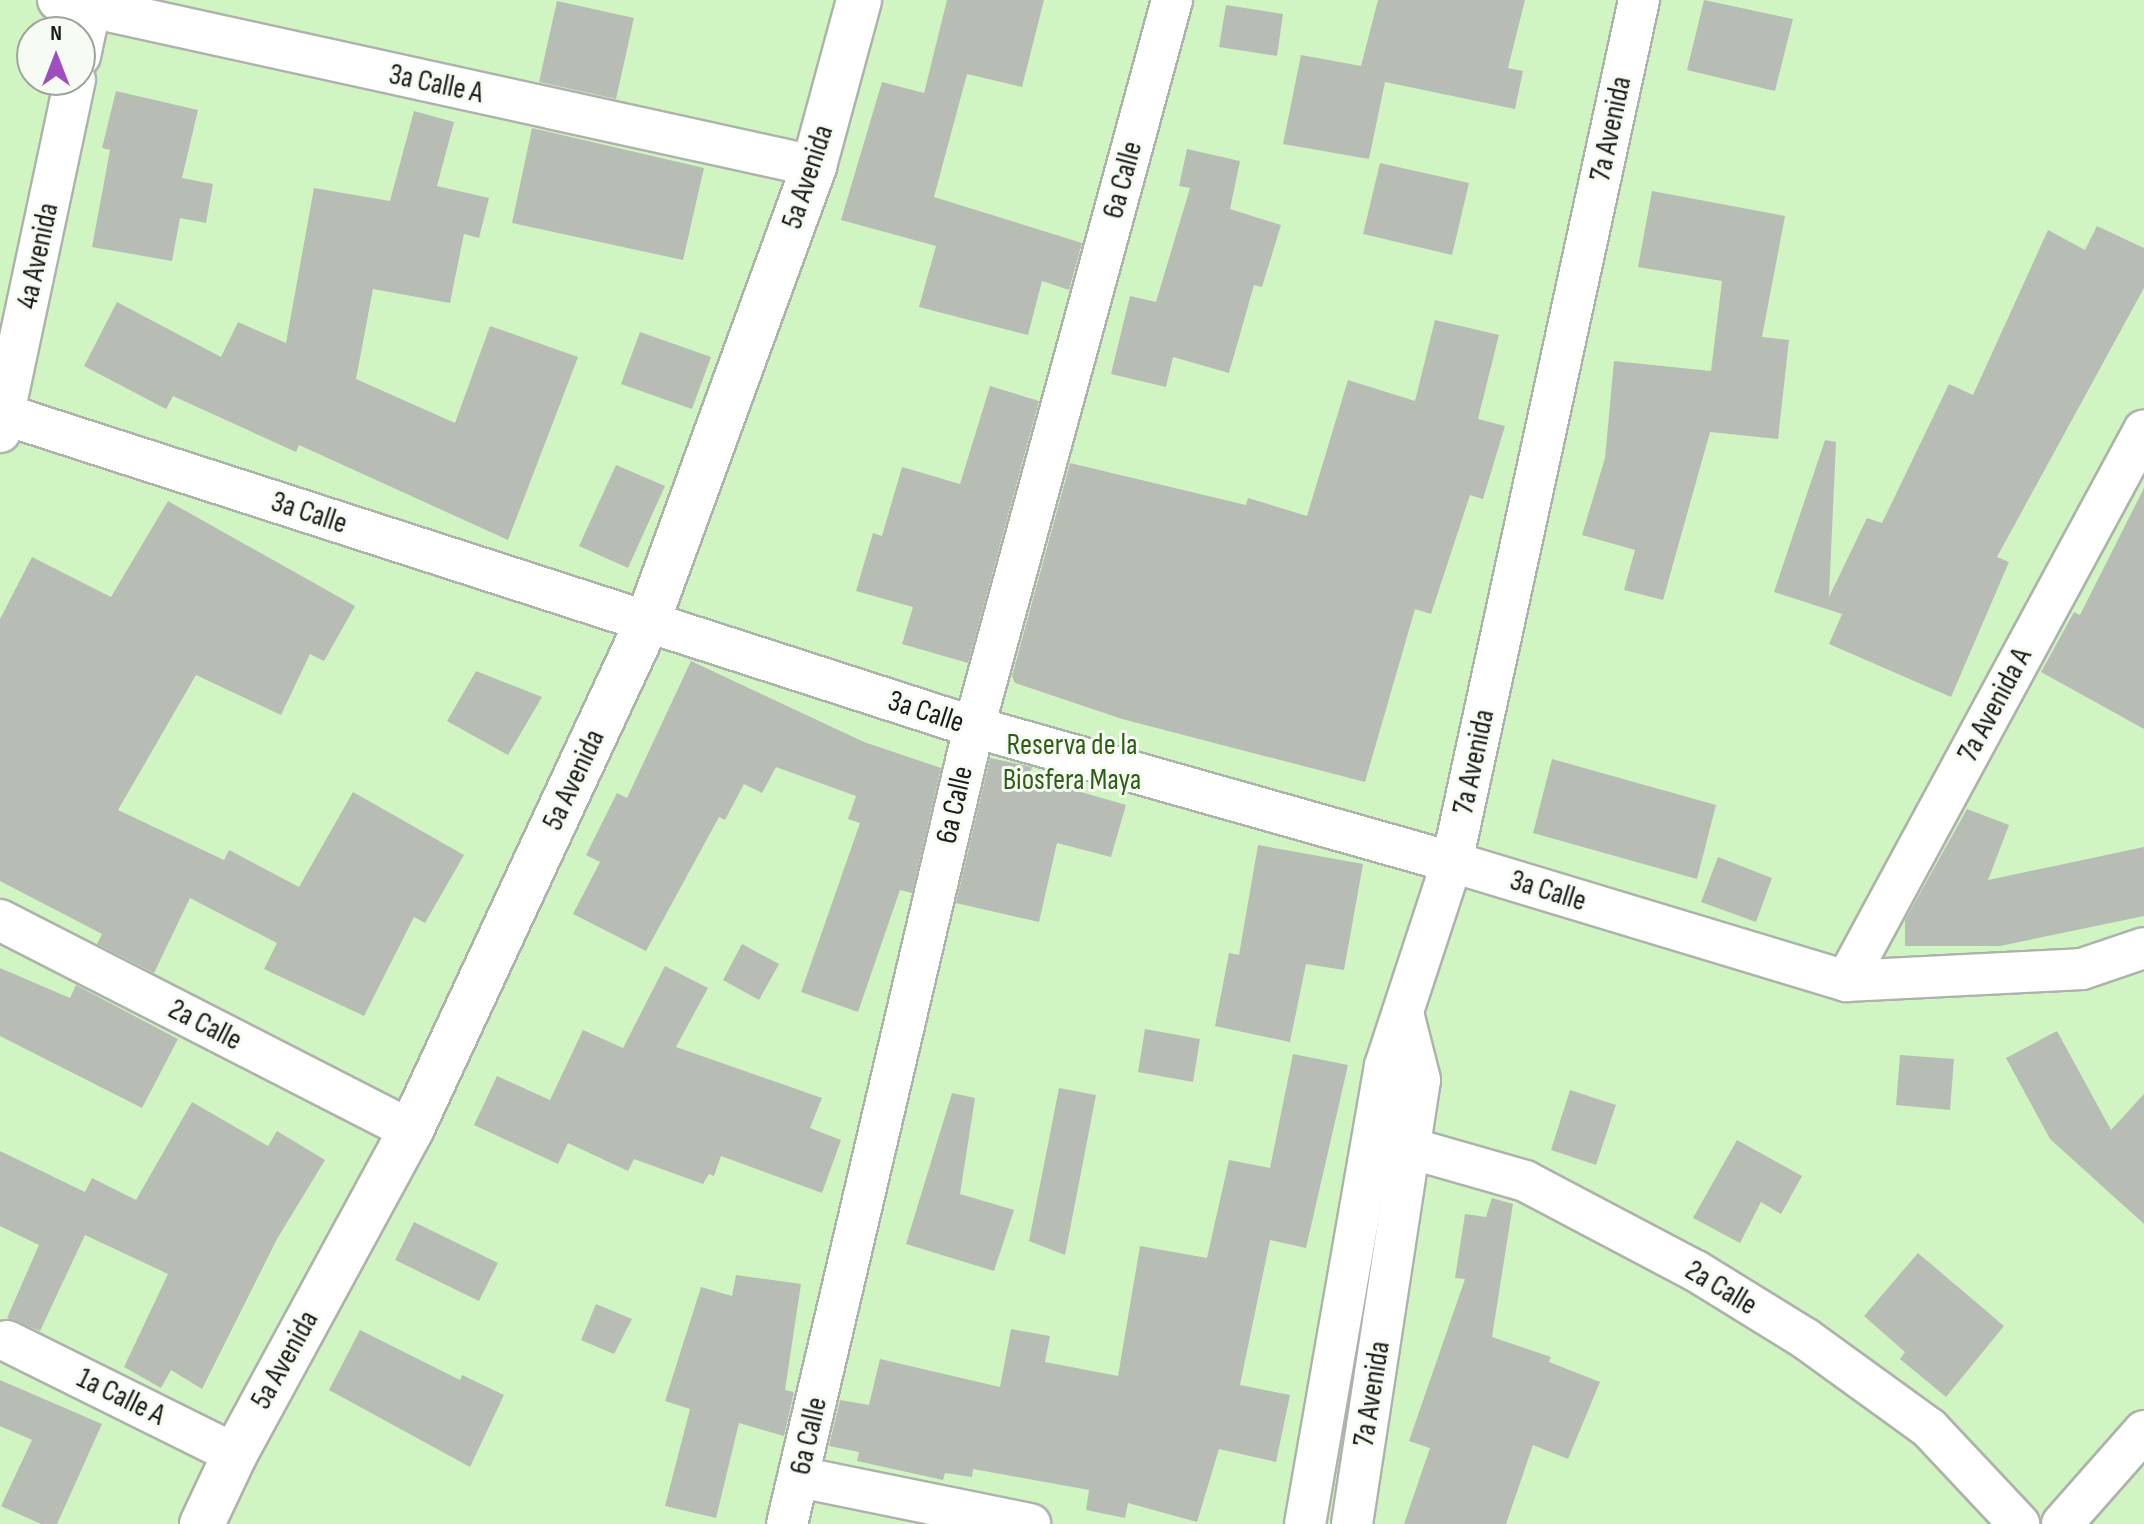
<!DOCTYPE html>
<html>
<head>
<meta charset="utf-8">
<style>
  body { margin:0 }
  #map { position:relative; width:2144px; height:1524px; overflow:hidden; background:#f6fcf4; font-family:"Sofia Sans Condensed",sans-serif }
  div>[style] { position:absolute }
  .green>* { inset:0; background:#d1f5c2 }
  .building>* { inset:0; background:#b7bdb4 }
  .roads { filter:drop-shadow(2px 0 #adb3ab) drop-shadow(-2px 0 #adb3ab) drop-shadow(0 2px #adb3ab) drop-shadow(0 -2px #adb3ab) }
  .minor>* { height:40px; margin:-20px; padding:0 20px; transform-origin:20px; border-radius:20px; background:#fff }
  .tertiary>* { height:44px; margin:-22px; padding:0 22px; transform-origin:22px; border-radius:22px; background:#fff }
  span { translate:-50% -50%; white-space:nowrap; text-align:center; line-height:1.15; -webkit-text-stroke:6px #f6fcf4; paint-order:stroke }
  .street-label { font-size:30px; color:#1b1d1a }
  .park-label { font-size:30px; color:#305e15 }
  .north { position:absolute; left:16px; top:16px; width:80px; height:80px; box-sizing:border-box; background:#f6fcf4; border:2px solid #9ea39d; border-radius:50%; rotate:0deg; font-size:22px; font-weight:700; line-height:32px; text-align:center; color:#1b1d1a }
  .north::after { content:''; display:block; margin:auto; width:28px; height:36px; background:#a04ebd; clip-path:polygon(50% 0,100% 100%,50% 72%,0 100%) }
</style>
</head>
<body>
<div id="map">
  <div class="green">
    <div style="clip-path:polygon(evenodd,0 0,2144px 0,2144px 1524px,0 1524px,0 0,32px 32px,80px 32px,80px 80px,32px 80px,32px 32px)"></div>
  </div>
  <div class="building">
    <div style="clip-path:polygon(947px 0,1044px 0,1022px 87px,967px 74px,934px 197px,1082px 243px,1069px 290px,1042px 281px,1028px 335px,919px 307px,936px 246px,841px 220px,882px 82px,924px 93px)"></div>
    <div style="clip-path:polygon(1378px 0,1525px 0,1508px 68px,1523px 71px,1515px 109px,1385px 82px,1369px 159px,1283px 144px,1301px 55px,1361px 66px)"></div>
    <div style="clip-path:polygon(1704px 0,1793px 19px,1775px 91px,1687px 70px)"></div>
    <div style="clip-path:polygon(557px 1px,634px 18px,616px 99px,539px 82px)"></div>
    <div style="clip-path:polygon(1226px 5px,1283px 14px,1277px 56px,1219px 47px)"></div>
    <div style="clip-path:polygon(116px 91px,198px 110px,182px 178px,213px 184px,206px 223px,180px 218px,172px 261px,92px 247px,110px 150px,102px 148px)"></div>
    <div style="clip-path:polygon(414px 111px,454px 122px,437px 186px,489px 198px,479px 238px,464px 234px,450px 303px,373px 289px,356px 379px,455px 423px,490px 326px,578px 357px,508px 540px,299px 445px,296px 452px,173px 396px,166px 409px,84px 366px,117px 302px,221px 357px,238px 322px,286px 343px,314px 188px,390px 201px)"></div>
    <div style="clip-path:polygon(532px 128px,704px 168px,683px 260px,512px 223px)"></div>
    <div style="clip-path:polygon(1187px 149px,1240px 161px,1230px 209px,1281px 225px,1262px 287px,1254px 285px,1229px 373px,1173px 357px,1166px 387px,1111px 374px,1130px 296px,1156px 302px,1190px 188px,1179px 186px)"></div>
    <div style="clip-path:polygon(1380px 163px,1469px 183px,1452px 255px,1363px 234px)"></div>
    <div style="clip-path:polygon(1652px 191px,1785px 216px,1762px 337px,1789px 340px,1778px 439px,1710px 432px,1663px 600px,1624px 590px,1635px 550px,1582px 535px,1605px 458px,1614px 361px,1711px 371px,1722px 281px,1638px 267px)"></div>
    <div style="clip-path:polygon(2097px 226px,2144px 248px,2144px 288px,1997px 557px,2009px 562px,1951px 697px,1829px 644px,1842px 614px,1774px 592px,1825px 440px,1836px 442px,1829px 597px,1867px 518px,1882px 523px,1949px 384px,1973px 395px,2048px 230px,2085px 250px)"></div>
    <div style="clip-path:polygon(1435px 320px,1499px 335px,1478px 419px,1505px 426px,1483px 499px,1470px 495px,1431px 614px,1415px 609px,1365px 782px,1122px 719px,1015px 683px,1012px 676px,1070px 463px,1246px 505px,1248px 498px,1307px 516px,1348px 380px,1415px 401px)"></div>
    <div style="clip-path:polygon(640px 332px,711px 357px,692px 409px,621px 384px)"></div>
    <div style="clip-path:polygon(990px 386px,1039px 401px,968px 663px,902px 644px,913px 607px,856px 591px,873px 533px,882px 536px,902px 467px,960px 484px)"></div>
    <div style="clip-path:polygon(616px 465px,665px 486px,628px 568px,579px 546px)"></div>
    <div style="clip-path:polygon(2144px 488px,2144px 729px,2041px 672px,2074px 612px,2080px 615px)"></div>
    <div style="clip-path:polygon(168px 501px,355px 606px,324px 661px,310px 654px,281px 715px,196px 675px,118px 810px,224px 860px,229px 850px,299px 887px,353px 792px,464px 855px,425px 923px,414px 917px,364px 1016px,264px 969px,277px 943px,190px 898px,154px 973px,97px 944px,102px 934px,0 881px,0 619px,32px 557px,111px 597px)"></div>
    <div style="clip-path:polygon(691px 661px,864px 742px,941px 768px,912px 893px,900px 890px,858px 1012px,801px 992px,860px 823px,848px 819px,856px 796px,776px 767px,762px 793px,744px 784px,725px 820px,719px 817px,646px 951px,573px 914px,600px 862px,586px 855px,617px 793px,627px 798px)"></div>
    <div style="clip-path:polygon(476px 671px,542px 697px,508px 755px,447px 721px)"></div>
    <div style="clip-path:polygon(990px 758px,1032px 767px,1029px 777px,1126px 805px,1111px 857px,1057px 843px,1039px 922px,956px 903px)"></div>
    <div style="clip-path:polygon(1552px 759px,1716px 805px,1697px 879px,1533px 833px)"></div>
    <div style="clip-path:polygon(1967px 809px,2009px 825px,1988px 880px,2144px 847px,2144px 916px,2000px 946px,1905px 946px,1905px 920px)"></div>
    <div style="clip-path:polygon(1258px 845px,1363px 864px,1344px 970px,1306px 964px,1290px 1042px,1215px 1026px,1229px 953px,1239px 955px)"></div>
    <div style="clip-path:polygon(1718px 857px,1772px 878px,1756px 922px,1701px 902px)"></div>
    <div style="clip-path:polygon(742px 944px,779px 964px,759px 1000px,723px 980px)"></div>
    <div style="clip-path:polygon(665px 966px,708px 988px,676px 1047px,822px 1098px,810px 1128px,841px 1140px,822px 1193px,721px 1156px,714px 1176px,709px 1174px,703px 1184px,634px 1159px,628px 1171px,568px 1143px,558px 1164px,474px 1125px,497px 1076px,550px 1100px,583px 1030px,623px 1048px)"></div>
    <div style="clip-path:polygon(0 968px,70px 998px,76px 985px,178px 1039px,142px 1108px,0 1036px)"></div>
    <div style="clip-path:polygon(1145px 1029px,1200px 1039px,1193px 1082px,1138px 1072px)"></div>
    <div style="clip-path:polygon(2057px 1031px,2111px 1130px,2144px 1094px,2144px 1224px,2050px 1139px,2006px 1058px)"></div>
    <div style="clip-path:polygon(1293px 1054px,1348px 1065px,1306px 1248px,1270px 1240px,1240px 1385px,1290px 1395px,1276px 1462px,1219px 1449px,1197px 1522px,1128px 1503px,1125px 1518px,1086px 1510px,1089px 1490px,973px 1469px,972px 1477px,945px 1473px,943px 1480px,857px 1461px,859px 1452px,829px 1446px,840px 1400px,869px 1405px,880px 1359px,1000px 1387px,1011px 1329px,1050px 1336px,1045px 1362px,1118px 1376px,1140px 1246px,1207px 1258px,1229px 1160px,1270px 1168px)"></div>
    <div style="clip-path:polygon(1900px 1055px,1954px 1059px,1950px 1110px,1896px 1105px)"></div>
    <div style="clip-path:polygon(1059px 1088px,1096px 1095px,1065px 1255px,1029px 1241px)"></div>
    <div style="clip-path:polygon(1570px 1090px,1616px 1105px,1596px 1165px,1551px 1150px)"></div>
    <div style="clip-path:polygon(952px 1093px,975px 1098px,960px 1194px,1014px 1210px,994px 1271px,906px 1244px)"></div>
    <div style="clip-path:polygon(192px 1102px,268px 1146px,277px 1131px,325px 1160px,277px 1239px,202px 1389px,171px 1370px,161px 1388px,124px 1367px,168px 1274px,85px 1235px,40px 1331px,7px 1318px,39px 1245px,0 1226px,0 1151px,85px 1192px,92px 1178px,136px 1200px)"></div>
    <div style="clip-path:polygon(1737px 1140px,1802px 1176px,1781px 1214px,1761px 1202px,1740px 1243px,1693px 1218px)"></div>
    <div style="clip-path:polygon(1492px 1198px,1513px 1204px,1492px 1337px,1551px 1357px,1549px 1362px,1600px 1382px,1568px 1459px,1533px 1445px,1506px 1524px,1404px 1524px,1430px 1448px,1409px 1441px,1465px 1279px,1455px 1278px,1465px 1214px,1486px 1217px)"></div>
    <div style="clip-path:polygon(414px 1222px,498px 1263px,479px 1301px,395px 1260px)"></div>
    <div style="clip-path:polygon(1918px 1253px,2004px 1326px,1946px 1397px,1900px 1359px,1905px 1352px,1864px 1316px)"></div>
    <div style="clip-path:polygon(736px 1275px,801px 1284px,785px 1390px,794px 1392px,784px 1436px,739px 1423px,716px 1518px,665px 1506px,690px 1409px,665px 1401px,701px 1287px,732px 1296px)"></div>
    <div style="clip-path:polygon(596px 1304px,632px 1319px,614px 1354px,581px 1340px)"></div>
    <div style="clip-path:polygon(360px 1330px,460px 1380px,462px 1375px,504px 1395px,470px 1467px,329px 1390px)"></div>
    <div style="clip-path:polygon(0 1380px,102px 1424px,57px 1524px,41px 1524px,1px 1506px,32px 1440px,0 1426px)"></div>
  </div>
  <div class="roads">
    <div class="minor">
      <div style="left:58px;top:0;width:774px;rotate:12.38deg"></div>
      <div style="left:80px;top:56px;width:57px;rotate:-77.9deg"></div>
      <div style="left:0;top:413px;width:1023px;rotate:17.87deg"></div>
      <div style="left:974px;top:727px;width:497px;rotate:15.8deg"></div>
      <div style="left:1452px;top:862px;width:412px;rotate:16.8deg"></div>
      <div style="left:1846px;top:981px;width:236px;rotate:-2.9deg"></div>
      <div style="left:2082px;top:969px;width:65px;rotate:-18.7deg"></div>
      <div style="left:0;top:432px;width:360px;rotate:-78deg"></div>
      <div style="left:0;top:920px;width:462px;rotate:27.1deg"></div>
      <div style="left:1846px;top:981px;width:626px;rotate:-61.59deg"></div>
      <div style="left:1372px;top:1145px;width:38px;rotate:5deg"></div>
      <div style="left:1410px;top:1148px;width:120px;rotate:16deg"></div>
      <div style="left:1525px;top:1181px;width:193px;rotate:27.8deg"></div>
      <div style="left:1696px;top:1271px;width:129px;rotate:31.7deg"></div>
      <div style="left:1806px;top:1339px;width:152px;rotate:35.9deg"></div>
      <div style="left:1929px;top:1428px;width:132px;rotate:46.8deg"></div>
      <div style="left:7px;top:1341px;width:254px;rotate:26.4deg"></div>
      <div style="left:799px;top:1477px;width:236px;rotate:11.5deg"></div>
      <div style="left:787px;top:1524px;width:819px;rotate:-76.8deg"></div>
      <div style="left:974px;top:727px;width:753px;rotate:-74.76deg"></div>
      <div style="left:1305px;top:1524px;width:465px;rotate:-80.1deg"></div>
      <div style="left:1385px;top:1066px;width:215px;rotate:-71.8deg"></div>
      <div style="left:1452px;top:862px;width:882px;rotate:-77.76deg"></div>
      <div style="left:1352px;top:1524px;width:449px;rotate:-81.3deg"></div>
      <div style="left:1420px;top:1080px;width:69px;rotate:-104.2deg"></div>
      <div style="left:2062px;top:1524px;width:124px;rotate:-48.6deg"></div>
    </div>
    <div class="tertiary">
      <div style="left:202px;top:1524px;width:77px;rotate:-64.8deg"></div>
      <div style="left:235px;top:1454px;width:369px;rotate:-61.5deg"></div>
      <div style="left:411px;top:1130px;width:559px;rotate:-65.04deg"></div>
      <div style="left:647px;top:623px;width:487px;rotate:-69.9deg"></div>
      <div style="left:814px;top:166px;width:172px;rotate:-74.8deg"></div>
    </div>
  </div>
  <div class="street-label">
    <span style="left:436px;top:84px;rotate:12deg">3a Calle A</span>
    <span style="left:1611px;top:129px;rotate:-78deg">7a Avenida</span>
    <span style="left:808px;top:177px;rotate:-72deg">5a Avenida</span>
    <span style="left:1123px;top:180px;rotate:-75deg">6a Calle</span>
    <span style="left:38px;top:256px;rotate:-78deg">4a Avenida</span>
    <span style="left:309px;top:513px;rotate:18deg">3a Calle</span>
    <span style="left:1995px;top:705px;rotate:-62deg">7a Avenida A</span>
    <span style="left:926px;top:712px;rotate:18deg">3a Calle</span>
    <span style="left:1474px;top:762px;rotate:-78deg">7a Avenida</span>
    <span style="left:574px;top:780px;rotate:-65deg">5a Avenida</span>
    <span style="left:955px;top:805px;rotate:-77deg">6a Calle</span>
    <span style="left:1548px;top:891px;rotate:17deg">3a Calle</span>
    <span style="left:205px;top:1025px;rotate:27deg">2a Calle</span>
    <span style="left:1721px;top:1288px;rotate:31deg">2a Calle</span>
    <span style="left:285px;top:1360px;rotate:-61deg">5a Avenida</span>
    <span style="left:1372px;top:1394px;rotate:-81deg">7a Avenida</span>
    <span style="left:121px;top:1397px;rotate:26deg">1a Calle A</span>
    <span style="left:809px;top:1436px;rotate:-77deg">6a Calle</span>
  </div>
  <div class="park-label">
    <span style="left:1072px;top:762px">Reserva de la<br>Biosfera Maya</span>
  </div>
  <div class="north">N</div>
</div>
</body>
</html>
